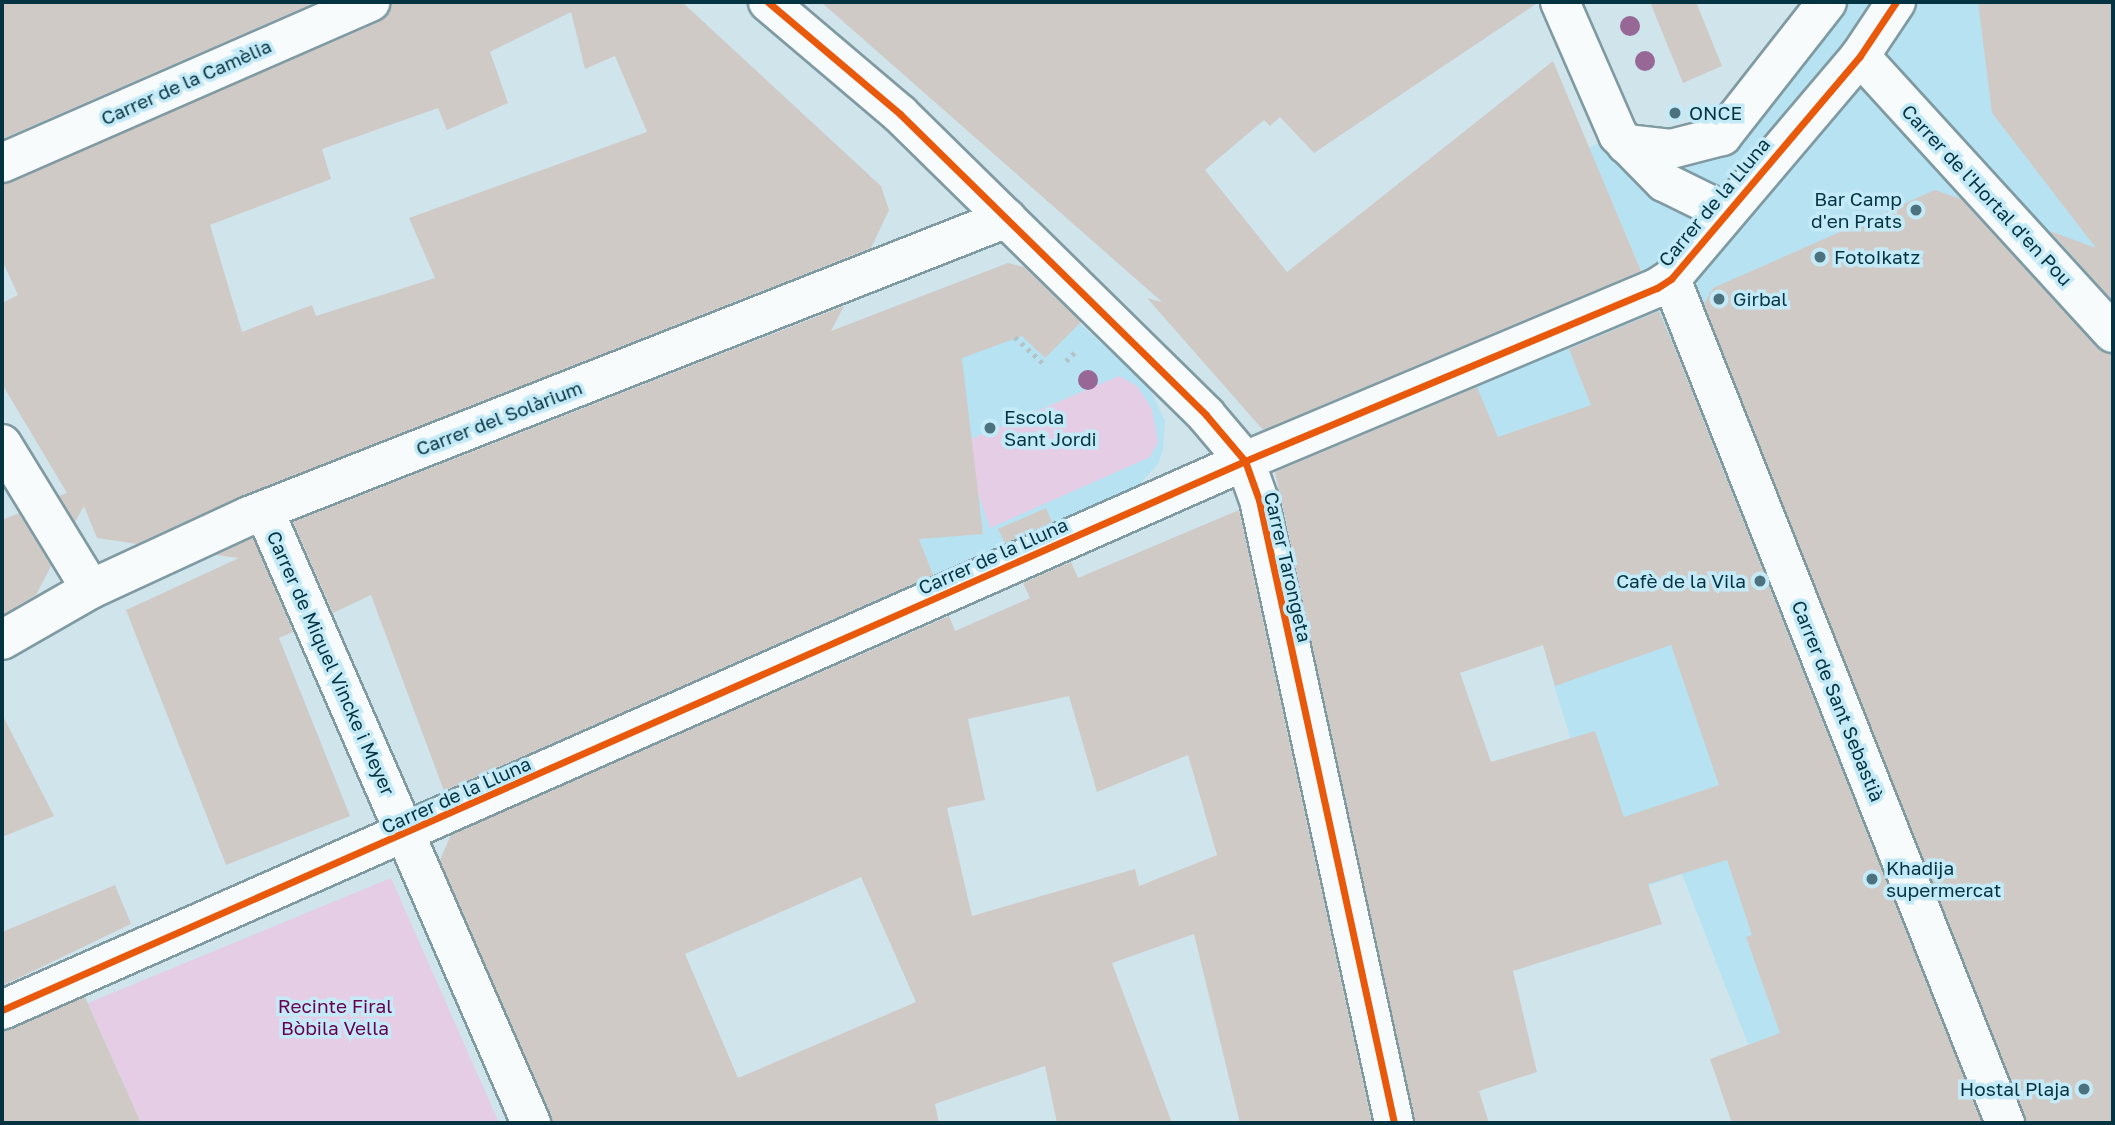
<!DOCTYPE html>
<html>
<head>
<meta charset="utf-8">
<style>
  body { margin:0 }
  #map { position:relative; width:2115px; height:1125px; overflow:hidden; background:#d0e4ec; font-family:"Golos Text",sans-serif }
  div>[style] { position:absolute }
  .built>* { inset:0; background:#b7e2f2 }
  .green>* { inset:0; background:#e4cde5 }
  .building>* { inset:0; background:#d0cac7 }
  .path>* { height:4.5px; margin-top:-2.25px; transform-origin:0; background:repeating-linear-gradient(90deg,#b5c3c7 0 3.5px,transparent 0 8.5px) }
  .roads { filter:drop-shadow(2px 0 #809aa2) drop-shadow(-2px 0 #809aa2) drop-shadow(0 2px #809aa2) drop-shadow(0 -2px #809aa2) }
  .minor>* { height:38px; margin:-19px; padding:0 19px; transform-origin:19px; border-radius:19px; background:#f8fbfc }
  .cycleway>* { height:7px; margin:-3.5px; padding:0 3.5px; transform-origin:3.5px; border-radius:3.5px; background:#e8590c }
  .trees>* { width:20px; height:20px; margin:-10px; border-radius:50%; background:#976796 }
  .dots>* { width:19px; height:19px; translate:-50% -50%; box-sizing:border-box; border:4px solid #c5eaf7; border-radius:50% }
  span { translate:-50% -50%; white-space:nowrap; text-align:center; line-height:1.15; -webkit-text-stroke:7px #c5eaf7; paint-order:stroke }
  .street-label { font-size:19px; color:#043442 }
  .poi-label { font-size:19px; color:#043442 }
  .left { translate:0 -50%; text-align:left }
  .right { translate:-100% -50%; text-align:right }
  .park-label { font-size:19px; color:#680150 }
  .frame { position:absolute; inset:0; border:4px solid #043442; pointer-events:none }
</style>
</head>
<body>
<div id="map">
  <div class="built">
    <div style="clip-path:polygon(1807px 2px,2113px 2px,2113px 382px,1917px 450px,2023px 857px,2113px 827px,2113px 868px,2058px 886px,2086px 956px,2113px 947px,2113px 1123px,1774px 1123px,1762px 1080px,1682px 874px,1619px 896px,1554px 685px,1470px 370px,1657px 288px,1640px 268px,1588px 148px,1618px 135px,1653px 136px,1710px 122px)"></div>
    <div style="clip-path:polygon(1008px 263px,1016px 265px,1149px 387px,1165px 421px,1163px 450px,1158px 464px,1130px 494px,873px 605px,789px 348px)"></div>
  </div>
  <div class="green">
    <div style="clip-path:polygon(1119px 376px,1137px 386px,1152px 409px,1158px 442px,1150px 457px,990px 528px,964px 453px,971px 439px)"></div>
    <div style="clip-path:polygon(391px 878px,499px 1123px,141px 1123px,88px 1003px)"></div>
  </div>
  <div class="building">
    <div style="clip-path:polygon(2px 2px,316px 2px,2px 139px)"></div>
    <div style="clip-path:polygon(evenodd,391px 2px,682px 2px,881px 186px,889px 210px,871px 248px,241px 496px,137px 544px,97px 538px,84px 506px,75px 522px,59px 496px,67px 493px,2px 384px,2px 303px,18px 295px,2px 260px,2px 185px,379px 22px,388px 14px,391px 2px,571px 12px,585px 69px,615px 56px,647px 132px,409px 218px,435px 278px,316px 316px,312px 305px,242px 332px,210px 225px,331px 179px,322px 149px,438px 108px,447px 130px,508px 103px,490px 52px,571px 12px)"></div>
    <div style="clip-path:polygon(821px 2px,1539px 2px,1314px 153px,1280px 117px,1270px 126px,1264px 120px,1205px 170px,1287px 272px,1553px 61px,1641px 271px,1263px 430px,1147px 298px,1162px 302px)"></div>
    <div style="clip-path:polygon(1650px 2px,1696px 2px,1722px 66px,1683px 83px)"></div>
    <div style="clip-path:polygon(1978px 2px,2113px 2px,2113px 301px,2050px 231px,2096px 248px,1992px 113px)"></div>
    <div style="clip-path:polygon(1935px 190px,1961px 199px,2097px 348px,2113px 354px,2113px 1123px,2026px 1123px,1704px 304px,1713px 288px)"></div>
    <div style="clip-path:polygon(1008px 263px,1024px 267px,1081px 322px,1045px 358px,1022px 336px,962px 358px,983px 534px,919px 539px,933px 575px,444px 791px,371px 595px,333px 613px,293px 522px,844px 306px,831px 331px)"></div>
    <div style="clip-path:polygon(evenodd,1659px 311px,1677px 354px,1982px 1123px,1732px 1123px,1710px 1059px,1780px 1033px,1746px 937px,1752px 935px,1727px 860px,1648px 884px,1662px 924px,1513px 971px,1537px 1072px,1479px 1091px,1489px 1123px,1415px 1123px,1275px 472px,1477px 387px,1498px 437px,1591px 405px,1569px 349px,1659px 311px,1543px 645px,1555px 686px,1671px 645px,1719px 785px,1624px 817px,1595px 731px,1491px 762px,1460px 673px,1543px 645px)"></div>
    <div style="clip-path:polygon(1046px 508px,1052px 522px,1005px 543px,998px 529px)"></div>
    <div style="clip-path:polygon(evenodd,1239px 510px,1372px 1123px,1240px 1123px,1194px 934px,1112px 963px,1172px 1123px,1057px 1123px,1045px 1066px,935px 1104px,939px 1123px,552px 1123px,440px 860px,451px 835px,949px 616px,955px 631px,1030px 598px,1023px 583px,1071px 562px,1078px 578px,1239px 510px,1069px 696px,1097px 792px,1188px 755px,1217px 855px,1139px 886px,1135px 869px,972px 916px,947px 808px,985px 800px,968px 719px,1069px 696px,1239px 510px,861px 877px,916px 1002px,738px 1078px,685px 954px,861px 877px)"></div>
    <div style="clip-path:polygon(19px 513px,51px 566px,36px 595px,2px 615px,2px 520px)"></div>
    <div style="clip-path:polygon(253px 538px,293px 632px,279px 638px,350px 816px,226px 865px,126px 610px,239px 558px,216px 555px)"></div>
    <div style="clip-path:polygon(2px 714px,54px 816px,2px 837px)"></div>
    <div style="clip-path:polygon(115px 885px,131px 924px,2px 986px,2px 932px)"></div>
    <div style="clip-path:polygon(85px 997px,141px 1123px,2px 1123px,2px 1032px)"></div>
  </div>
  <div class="path">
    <div style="left:1015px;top:337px;width:38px;rotate:43deg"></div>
    <div style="left:1066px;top:361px;width:13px;rotate:-45deg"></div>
  </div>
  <div class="roads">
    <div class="minor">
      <div style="left:768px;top:2px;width:173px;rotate:40.3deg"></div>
      <div style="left:900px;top:114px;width:429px;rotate:44.5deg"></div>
      <div style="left:1206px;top:415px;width:60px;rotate:49.7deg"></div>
      <div style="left:1245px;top:461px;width:41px;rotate:70.3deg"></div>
      <div style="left:1259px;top:500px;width:637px;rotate:77.77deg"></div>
      <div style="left:1560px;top:2px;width:145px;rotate:66.4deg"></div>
      <div style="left:1618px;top:135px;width:66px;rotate:45.6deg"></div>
      <div style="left:1664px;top:182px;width:68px;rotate:26.2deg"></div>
      <div style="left:1860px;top:56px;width:375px;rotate:47.6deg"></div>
      <div style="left:1626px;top:144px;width:45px;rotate:6.3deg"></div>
      <div style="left:1671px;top:149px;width:53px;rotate:-14.3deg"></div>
      <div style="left:1722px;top:136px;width:170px;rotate:-51.9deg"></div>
      <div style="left:2px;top:163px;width:402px;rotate:-23.6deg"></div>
      <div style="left:1671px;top:279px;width:908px;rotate:68.41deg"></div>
      <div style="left:2px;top:444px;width:170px;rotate:58.5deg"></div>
      <div style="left:264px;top:510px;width:669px;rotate:66.46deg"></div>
      <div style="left:2px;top:640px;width:103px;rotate:-29.8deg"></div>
      <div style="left:91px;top:589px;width:174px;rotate:-24.8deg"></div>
      <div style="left:249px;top:516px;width:814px;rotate:-21.46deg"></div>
      <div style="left:2px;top:1010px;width:1359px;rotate:-23.83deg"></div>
      <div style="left:1245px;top:461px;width:447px;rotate:-22.8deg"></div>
      <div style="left:1657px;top:288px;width:17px;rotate:-33deg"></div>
      <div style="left:1671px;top:279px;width:292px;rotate:-49.7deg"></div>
      <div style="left:1860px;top:56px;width:65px;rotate:-56.3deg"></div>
    </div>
  </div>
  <div class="cycleway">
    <div style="left:768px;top:2px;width:173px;rotate:40.3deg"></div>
    <div style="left:900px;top:114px;width:429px;rotate:44.5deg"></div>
    <div style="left:1206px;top:415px;width:60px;rotate:49.7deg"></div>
    <div style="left:1245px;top:461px;width:41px;rotate:70.3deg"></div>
    <div style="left:1259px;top:500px;width:637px;rotate:77.77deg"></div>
    <div style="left:2px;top:1010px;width:1359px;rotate:-23.83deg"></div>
    <div style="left:1245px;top:461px;width:447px;rotate:-22.8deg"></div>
    <div style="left:1657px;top:288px;width:17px;rotate:-33deg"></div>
    <div style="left:1671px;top:279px;width:292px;rotate:-49.7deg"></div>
    <div style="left:1860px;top:56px;width:65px;rotate:-56.3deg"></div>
  </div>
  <div class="trees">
    <div style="left:1630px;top:26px"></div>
    <div style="left:1645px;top:61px"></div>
    <div style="left:1088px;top:380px"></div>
  </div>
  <div class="dots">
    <div style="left:1675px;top:113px;background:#4b727e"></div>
    <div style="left:1916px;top:210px;background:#4b727e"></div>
    <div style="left:1820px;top:257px;background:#4b727e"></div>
    <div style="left:1719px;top:299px;background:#4b727e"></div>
    <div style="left:990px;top:428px;background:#4b727e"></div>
    <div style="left:1760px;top:581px;background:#4b727e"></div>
    <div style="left:1872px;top:879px;background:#4b727e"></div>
    <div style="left:2084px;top:1089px;background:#4b727e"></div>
  </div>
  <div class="street-label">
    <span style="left:186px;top:82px;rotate:-24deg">Carrer de la Camèlia</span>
    <span style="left:1987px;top:195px;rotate:47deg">Carrer de l'Hortal d'en Pou</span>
    <span style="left:1714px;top:202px;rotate:-50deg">Carrer de la Lluna</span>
    <span style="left:499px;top:418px;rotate:-21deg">Carrer del Solàrium</span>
    <span style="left:993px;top:556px;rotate:-24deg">Carrer de la Lluna</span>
    <span style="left:1288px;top:567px;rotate:77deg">Carrer Tarongeta</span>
    <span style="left:331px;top:663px;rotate:66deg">Carrer de Miquel Vincke i Meyer</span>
    <span style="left:1838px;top:701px;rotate:68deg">Carrer de Sant Sebastià</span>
    <span style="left:456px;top:795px;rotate:-24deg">Carrer de la Lluna</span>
  </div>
  <div class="poi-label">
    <span class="left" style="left:1689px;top:113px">ONCE</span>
    <span class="right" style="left:1902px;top:210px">Bar Camp<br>d'en Prats</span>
    <span class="left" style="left:1834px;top:257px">FotoIkatz</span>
    <span class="left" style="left:1733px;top:299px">Girbal</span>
    <span class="left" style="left:1004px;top:428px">Escola<br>Sant Jordi</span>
    <span class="right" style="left:1746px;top:581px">Cafè de la Vila</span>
    <span class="left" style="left:1886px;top:879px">Khadija<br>supermercat</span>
    <span class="right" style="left:2070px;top:1089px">Hostal Plaja</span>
  </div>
  <div class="park-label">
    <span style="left:335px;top:1017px">Recinte Firal<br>Bòbila Vella</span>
  </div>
  <div class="frame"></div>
</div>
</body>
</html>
